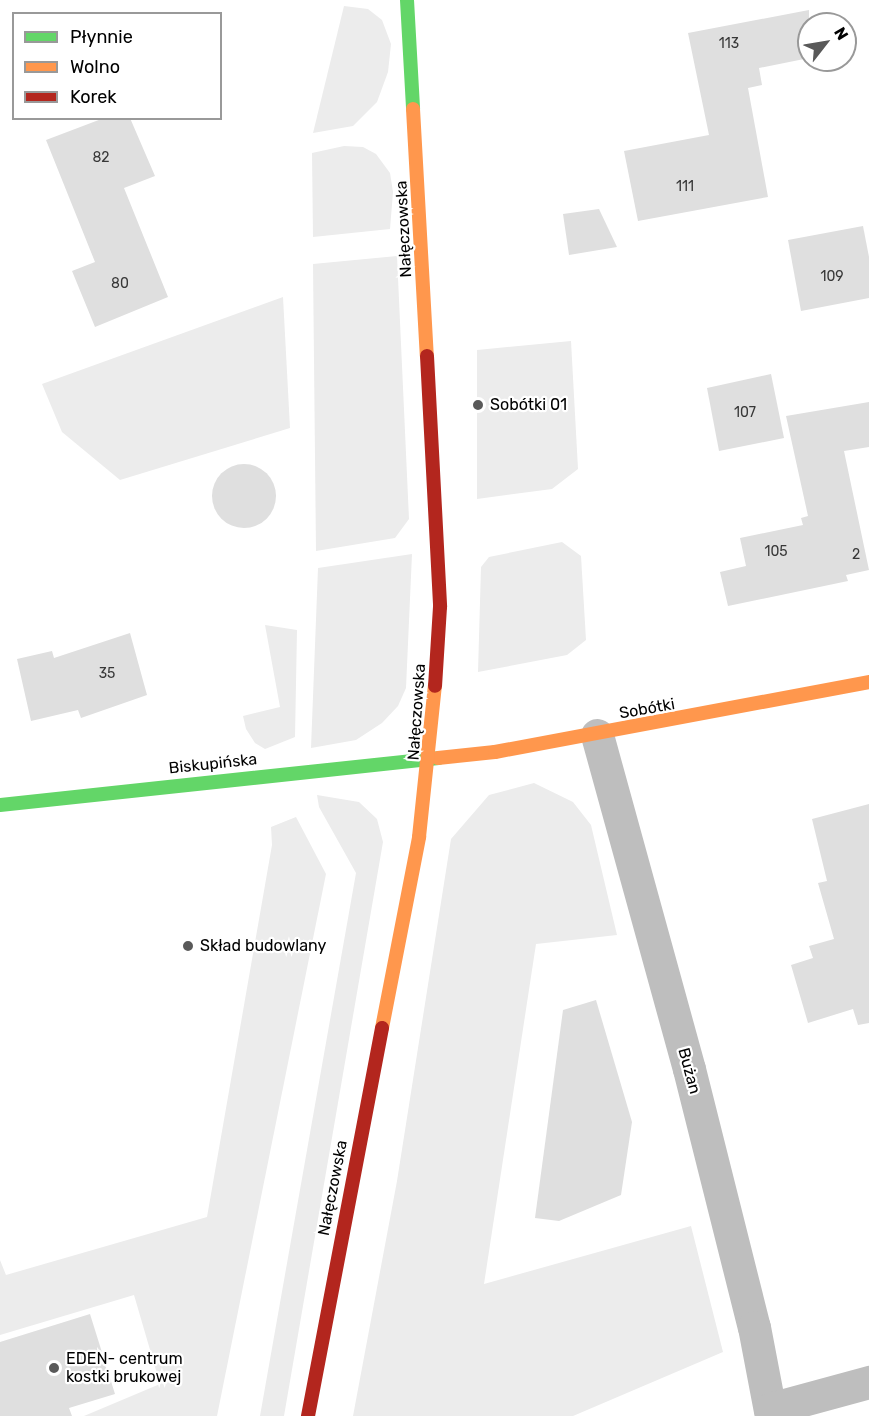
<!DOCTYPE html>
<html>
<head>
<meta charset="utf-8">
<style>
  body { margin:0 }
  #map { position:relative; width:869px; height:1416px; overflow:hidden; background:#fff; font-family:Rubik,sans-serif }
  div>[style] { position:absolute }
  .green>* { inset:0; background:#ececec }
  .building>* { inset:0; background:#dfdfdf }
  .round { border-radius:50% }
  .street>* { height:33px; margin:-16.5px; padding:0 16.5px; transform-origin:16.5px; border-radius:16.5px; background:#bebebe }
  .fast>* { height:14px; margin:-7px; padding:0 7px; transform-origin:7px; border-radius:7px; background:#63d668 }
  .slow>* { height:14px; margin:-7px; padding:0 7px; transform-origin:7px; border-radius:7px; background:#ff974d }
  .jam>* { height:14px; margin:-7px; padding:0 7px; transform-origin:7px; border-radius:7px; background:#b3261e }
  .dots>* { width:16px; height:16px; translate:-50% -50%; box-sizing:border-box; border:3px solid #fff; border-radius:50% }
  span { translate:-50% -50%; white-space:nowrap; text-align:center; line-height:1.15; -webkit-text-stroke:4.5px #fff; paint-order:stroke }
  .number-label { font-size:14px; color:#383838 }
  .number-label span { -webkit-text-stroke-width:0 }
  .street-label { font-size:16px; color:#000 }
  .poi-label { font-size:16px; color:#000 }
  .left { translate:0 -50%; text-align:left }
  .legend { position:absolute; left:12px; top:12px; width:210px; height:108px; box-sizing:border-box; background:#fff; border:2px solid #999; margin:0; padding:8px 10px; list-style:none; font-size:18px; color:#000 }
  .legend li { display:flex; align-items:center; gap:12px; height:30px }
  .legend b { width:30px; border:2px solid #999 }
  .north { position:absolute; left:797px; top:12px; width:60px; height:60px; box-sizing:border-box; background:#fff; border:2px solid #999; border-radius:50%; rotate:59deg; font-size:16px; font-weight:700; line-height:24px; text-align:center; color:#000 }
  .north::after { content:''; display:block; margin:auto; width:21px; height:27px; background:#595959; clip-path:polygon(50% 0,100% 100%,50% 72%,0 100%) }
</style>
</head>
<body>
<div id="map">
  <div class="green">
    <div style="clip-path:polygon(344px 6px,368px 9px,382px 20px,391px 44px,388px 72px,377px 102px,353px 126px,313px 133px)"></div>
    <div style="clip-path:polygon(344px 146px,363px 147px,376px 154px,390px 173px,393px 192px,390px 229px,313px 237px,312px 153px)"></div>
    <div style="clip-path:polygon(397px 256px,409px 519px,395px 538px,316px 551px,313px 264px)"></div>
    <div style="clip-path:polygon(283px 297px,290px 428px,120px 480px,62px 432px,42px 384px)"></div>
    <div style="clip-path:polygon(571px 341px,578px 469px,552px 489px,477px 499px,477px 350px)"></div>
    <div style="clip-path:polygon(562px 542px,581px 556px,586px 640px,567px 655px,478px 672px,481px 567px,489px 557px)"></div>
    <div style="clip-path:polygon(412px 554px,406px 688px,398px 706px,382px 723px,356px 740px,311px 748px,318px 568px)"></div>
    <div style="clip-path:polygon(265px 625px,297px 630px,295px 737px,265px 749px,255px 743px,246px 729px,243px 716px,280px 707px)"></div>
    <div style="clip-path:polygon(534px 783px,573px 802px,591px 825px,617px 935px,536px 944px,484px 1284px,691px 1226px,723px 1352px,573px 1416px,353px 1416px,397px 1181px,451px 839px,489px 795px)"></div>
    <div style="clip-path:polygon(317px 795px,359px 802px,377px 819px,383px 842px,284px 1416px,260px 1416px,356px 873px,319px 807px)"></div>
    <div style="clip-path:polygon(296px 817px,326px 874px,217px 1416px,84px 1416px,160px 1384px,134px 1295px,0 1335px,0 1260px,6px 1275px,207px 1217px,272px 845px,271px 827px)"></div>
  </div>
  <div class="building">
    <div style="clip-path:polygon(809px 10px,809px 58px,759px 68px,762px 85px,748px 88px,768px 197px,638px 221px,624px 151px,709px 135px,688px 33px)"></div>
    <div style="clip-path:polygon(104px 118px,130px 118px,155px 176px,124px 188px,168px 297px,95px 327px,72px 271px,95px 262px,46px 140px)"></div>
    <div style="clip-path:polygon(599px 209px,617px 247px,569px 255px,563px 214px)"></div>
    <div style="clip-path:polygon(863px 226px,869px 257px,869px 298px,801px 311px,788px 240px)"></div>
    <div style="clip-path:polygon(771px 374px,784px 438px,719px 451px,707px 388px)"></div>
    <div style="clip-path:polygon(869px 402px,869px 447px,844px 451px,869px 570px,846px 575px,848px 581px,728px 606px,720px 572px,746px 566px,740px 538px,803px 525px,801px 518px,808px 516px,786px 416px)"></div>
    <div class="round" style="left:212px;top:464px;width:64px;height:64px"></div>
    <div style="clip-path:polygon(130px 633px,147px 695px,81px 718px,78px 710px,31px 721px,17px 659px,52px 651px,54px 658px)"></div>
    <div style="clip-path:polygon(869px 804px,869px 1023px,858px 1025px,853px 1009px,808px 1023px,791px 965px,813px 958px,809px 946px,834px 939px,818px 883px,827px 881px,812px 819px)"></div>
    <div style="clip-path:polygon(596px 1000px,632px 1122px,621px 1195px,559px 1221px,535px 1218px,563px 1010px)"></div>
    <div style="clip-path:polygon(90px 1314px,115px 1394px,69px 1408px,72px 1416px,0 1416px,0 1342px)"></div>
  </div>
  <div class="street">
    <div style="left:597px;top:735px;width:346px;rotate:74.6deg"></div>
    <div style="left:689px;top:1069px;width:266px;rotate:75.9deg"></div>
    <div style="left:754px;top:1327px;width:91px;rotate:79.2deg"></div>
    <div style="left:770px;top:1409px;width:103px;rotate:-15.3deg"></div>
  </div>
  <div class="fast">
    <div style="left:407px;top:0;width:109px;rotate:86.8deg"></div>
    <div style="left:0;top:805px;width:441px;rotate:-6.1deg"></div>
  </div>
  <div class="slow">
    <div style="left:413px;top:109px;width:247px;rotate:86.8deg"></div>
    <div style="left:438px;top:758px;width:57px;rotate:-6deg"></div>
    <div style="left:495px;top:752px;width:380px;rotate:-10.6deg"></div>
    <div style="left:382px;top:1028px;width:195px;rotate:-79deg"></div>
    <div style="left:419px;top:837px;width:152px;rotate:-84deg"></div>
  </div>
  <div class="jam">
    <div style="left:427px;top:356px;width:251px;rotate:87deg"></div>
    <div style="left:440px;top:607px;width:79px;rotate:93.6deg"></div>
    <div style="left:308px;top:1416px;width:395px;rotate:-79.2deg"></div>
  </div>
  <div class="dots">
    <div style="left:478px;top:405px;background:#595959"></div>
    <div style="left:188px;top:946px;background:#595959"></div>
    <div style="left:54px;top:1368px;background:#595959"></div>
  </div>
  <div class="number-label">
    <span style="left:729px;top:44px">113</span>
    <span style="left:101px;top:158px">82</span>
    <span style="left:685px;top:187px">111</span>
    <span style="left:832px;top:277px">109</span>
    <span style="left:120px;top:284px">80</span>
    <span style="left:745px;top:413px">107</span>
    <span style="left:776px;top:552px">105</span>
    <span style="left:856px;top:555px">2</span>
    <span style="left:107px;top:674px">35</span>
  </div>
  <div class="street-label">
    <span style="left:404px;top:229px;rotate:-93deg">Nałęczowska</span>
    <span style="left:647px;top:709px;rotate:-10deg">Sobótki</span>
    <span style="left:417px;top:712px;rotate:-86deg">Nałęczowska</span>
    <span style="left:213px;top:764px;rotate:-6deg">Biskupińska</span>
    <span style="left:689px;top:1071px;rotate:75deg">Bużan</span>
    <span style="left:333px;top:1188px;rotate:-79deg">Nałęczowska</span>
  </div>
  <div class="poi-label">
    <span class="left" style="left:490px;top:405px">Sobótki 01</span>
    <span class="left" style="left:200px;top:946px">Skład budowlany</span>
    <span class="left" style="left:66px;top:1368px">EDEN- centrum<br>kostki brukowej</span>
  </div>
  <ul class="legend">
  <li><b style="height:8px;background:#63d668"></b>Płynnie</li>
  <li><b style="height:8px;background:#ff974d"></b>Wolno</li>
  <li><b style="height:8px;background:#b3261e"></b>Korek</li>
  </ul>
  <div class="north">N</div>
</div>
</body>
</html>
